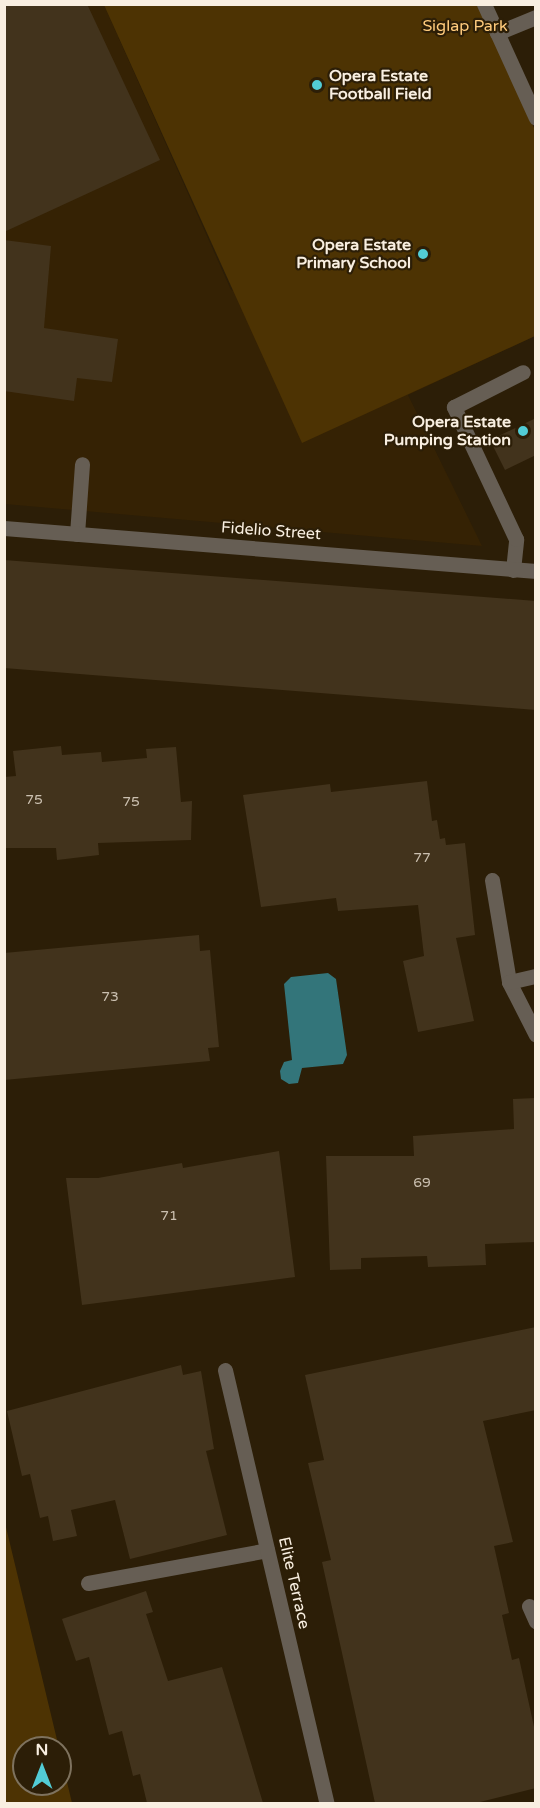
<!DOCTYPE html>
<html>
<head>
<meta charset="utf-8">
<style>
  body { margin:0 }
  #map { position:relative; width:540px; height:1808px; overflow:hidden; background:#2c1e07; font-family:"Varela Round",sans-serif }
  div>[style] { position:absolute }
  .built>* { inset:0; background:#352204 }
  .green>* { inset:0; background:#4d3303 }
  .water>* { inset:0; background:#33757a }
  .building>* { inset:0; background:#42331c }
  .service>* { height:15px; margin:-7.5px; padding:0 7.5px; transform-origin:7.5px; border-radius:7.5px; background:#665e54 }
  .minor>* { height:15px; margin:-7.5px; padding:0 7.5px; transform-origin:7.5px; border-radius:7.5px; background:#665e54 }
  .tertiary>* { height:15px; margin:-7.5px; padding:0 7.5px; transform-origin:7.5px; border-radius:7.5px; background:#665e54 }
  .dots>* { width:16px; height:16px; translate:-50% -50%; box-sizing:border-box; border:3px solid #2c1e07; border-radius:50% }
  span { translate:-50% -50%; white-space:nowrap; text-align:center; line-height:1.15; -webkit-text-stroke:4.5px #2c1e07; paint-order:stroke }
  .number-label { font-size:14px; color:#cbc0b0 }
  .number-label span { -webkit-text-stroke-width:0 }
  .park-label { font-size:16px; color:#ffcb7c }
  .poi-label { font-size:16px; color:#f9efe1; font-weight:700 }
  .left { translate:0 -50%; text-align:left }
  .right { translate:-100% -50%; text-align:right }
  .street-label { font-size:16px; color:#f9efe1 }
  .frame { position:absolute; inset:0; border:6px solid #f9efe1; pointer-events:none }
  .north { position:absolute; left:12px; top:1736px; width:60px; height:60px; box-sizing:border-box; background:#2c1e07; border:2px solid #7e725e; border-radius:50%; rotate:0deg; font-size:16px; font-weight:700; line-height:24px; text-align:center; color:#f9efe1 }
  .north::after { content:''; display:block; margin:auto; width:21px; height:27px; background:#52ccd5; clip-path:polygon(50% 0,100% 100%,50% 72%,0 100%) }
</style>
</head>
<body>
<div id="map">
  <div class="built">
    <div style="clip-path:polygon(4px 5px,104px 5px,231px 290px,535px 336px,408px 395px,482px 546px,5px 504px)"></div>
  </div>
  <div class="green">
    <div style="clip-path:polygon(104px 5px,479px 5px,535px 130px,535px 336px,302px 443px)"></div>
    <div style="clip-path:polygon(5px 1523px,59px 1748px,24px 1748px,24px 1784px,60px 1784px,60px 1753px,72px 1803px,5px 1803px)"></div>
  </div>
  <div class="water">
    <div style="clip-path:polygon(328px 973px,336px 979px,347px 1055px,343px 1064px,302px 1068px,298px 1083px,289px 1084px,281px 1079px,280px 1071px,284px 1062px,292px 1060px,284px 984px,291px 977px)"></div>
  </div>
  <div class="building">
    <div style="clip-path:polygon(4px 4px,87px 4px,160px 160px,4px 232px)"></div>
    <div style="clip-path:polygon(4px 240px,51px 246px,44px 328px,118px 339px,112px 382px,77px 378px,74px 401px,4px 391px)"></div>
    <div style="clip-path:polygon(536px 418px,536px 455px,505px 470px,490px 440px)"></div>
    <div style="clip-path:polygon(4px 560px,536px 601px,536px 710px,4px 668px)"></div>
    <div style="clip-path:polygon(61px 746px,62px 755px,101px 752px,102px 762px,147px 758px,146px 749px,176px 747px,181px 802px,192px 801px,191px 840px,98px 843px,99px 855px,57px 860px,56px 848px,4px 848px,4px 777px,16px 776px,13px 751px)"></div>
    <div style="clip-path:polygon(427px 781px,432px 821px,437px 820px,440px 839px,445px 838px,446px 845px,465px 843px,475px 935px,456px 938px,474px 1021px,418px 1032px,403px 961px,424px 956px,418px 905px,338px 911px,336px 898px,261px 907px,243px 795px,330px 784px,331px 792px)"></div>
    <div style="clip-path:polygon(199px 935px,200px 951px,210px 950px,219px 1047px,208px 1048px,210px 1061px,4px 1080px,4px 953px)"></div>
    <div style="clip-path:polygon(536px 1098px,536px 1242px,485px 1244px,486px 1265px,428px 1267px,427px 1256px,361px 1258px,361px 1269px,330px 1270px,326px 1156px,414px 1156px,413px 1136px,514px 1129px,513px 1099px)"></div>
    <div style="clip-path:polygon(279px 1151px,295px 1277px,82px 1305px,66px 1178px,98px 1178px,182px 1163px,183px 1168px)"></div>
    <div style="clip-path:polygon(536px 1327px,536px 1410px,483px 1421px,513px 1542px,494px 1546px,509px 1613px,502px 1615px,512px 1660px,519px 1658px,536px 1736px,536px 1788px,476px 1803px,375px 1803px,322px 1562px,331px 1560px,308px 1463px,324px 1460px,305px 1375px)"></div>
    <div style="clip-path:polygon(181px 1365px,183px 1375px,201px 1371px,214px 1449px,206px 1451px,227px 1535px,130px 1559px,115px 1500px,71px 1510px,77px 1536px,53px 1541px,48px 1516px,40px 1518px,30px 1474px,22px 1476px,7px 1411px)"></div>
    <div style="clip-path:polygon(146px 1591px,153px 1612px,146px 1614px,168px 1681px,222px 1667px,263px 1803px,147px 1803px,140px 1774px,133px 1776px,122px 1731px,109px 1735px,89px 1657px,76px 1661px,62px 1619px)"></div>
  </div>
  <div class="service">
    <div style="left:77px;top:534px;width:70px;rotate:-85.9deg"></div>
    <div style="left:513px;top:570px;width:31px;rotate:-84deg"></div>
    <div style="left:516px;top:539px;width:146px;rotate:-115.2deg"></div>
    <div style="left:454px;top:407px;width:77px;rotate:-26.9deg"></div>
    <div style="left:492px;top:880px;width:103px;rotate:80.5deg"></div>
    <div style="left:509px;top:982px;width:59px;rotate:63deg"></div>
    <div style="left:509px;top:982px;width:28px;rotate:-13deg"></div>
    <div style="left:88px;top:1583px;width:182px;rotate:-10.4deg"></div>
    <div style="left:529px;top:1606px;width:17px;rotate:66deg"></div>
  </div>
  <div class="minor">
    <div style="left:484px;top:4px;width:125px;rotate:65.5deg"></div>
    <div style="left:497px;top:33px;width:42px;rotate:-22.3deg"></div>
    <div style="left:225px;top:1370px;width:446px;rotate:76.8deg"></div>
  </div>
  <div class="tertiary">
    <div style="left:4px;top:528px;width:534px;rotate:4.62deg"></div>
  </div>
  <div class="dots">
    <div style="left:317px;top:85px;background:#52ccd5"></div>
    <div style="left:423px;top:254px;background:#52ccd5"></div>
    <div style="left:523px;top:431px;background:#52ccd5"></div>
  </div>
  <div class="number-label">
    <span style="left:34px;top:800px">75</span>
    <span style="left:131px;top:802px">75</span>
    <span style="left:422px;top:858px">77</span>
    <span style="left:110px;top:997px">73</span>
    <span style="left:422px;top:1183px">69</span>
    <span style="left:169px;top:1216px">71</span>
  </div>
  <div class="park-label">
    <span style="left:465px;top:26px">Siglap Park</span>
  </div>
  <div class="poi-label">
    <span class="left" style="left:329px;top:85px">Opera Estate<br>Football Field</span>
    <span class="right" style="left:411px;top:254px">Opera Estate<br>Primary School</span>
    <span class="right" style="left:511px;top:431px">Opera Estate<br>Pumping Station</span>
  </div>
  <div class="street-label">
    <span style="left:271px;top:531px;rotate:4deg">Fidelio Street</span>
    <span style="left:294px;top:1583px;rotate:77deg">Elite Terrace</span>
  </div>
  <div class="frame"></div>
  <div class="north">N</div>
</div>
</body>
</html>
